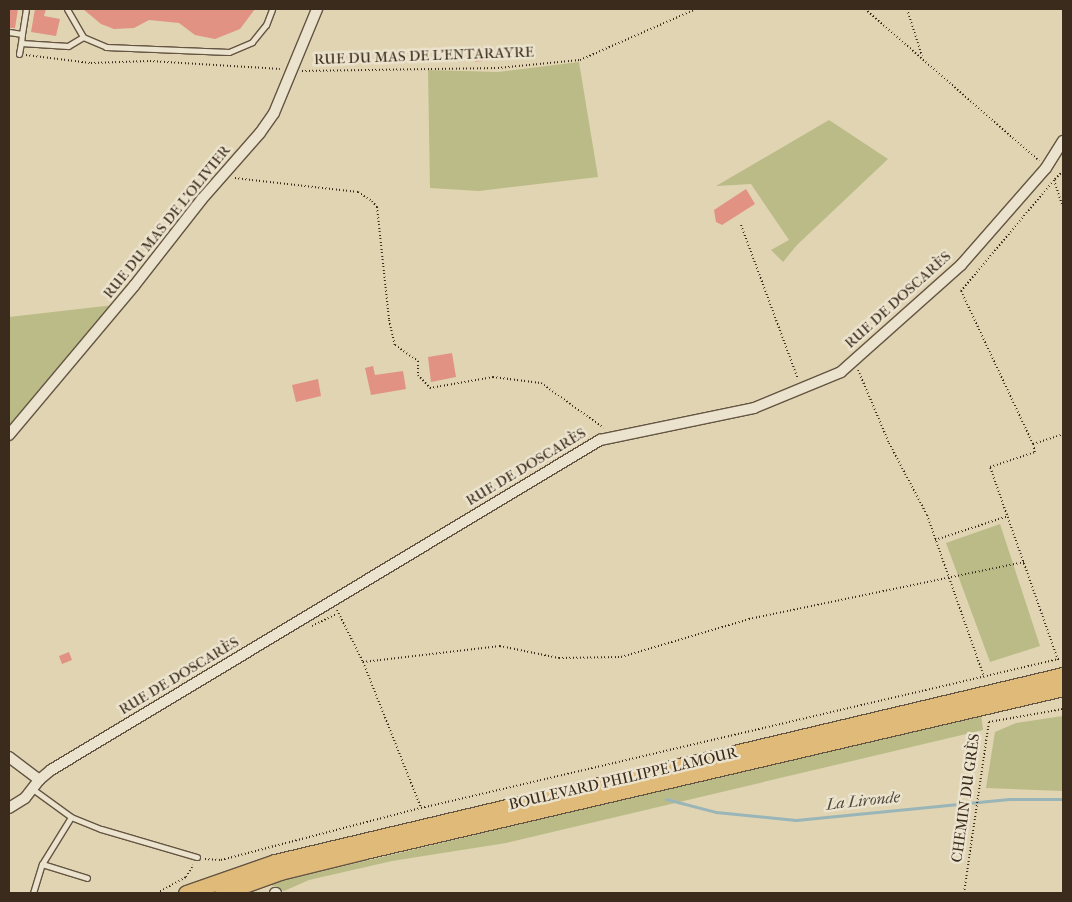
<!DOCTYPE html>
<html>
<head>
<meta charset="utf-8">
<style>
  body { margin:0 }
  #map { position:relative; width:1072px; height:902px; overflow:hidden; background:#e0d4b2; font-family:"IM FELL French Canon",serif }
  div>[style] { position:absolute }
  .green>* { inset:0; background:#bbbb87 }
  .stream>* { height:3px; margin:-1.5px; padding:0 1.5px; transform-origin:1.5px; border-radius:1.5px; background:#99b5b7 }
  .building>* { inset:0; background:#e19282 }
  .path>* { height:2px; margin-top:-1px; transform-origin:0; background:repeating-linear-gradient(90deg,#3b2b1c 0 1px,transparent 0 3.5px) }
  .roads { filter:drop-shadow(1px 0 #645542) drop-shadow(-1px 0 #645542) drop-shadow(0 1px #645542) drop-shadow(0 -1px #645542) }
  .lane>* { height:5px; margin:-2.5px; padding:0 2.5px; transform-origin:2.5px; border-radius:2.5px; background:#ebe3cd }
  .street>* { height:10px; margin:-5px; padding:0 5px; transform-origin:5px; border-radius:5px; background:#ebe3cd }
  .primary>* { height:15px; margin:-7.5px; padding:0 7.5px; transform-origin:7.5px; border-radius:7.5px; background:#e0ba79 }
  span { translate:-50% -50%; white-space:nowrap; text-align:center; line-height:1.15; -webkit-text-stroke:5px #ebe3cd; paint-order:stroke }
  .street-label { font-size:15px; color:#3b2b1c }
  .water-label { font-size:16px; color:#4e473b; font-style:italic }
  .frame { position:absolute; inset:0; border:10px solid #3b2b1c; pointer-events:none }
</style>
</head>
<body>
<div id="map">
  <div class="green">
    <div style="clip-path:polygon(579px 62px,598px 177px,479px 191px,430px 188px,428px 70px,498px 72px)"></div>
    <div style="clip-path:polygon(829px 120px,888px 159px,797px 245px,783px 262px,771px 250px,789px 240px,751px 184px,716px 186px)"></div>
    <div style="clip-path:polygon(114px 305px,9px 428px,9px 317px)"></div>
    <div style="clip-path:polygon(1000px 524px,1040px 646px,990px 662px,946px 543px)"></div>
    <div style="clip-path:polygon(981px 714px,983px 730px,506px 843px,392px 861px,309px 880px,284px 891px,269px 884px)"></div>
    <div style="clip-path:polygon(1063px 716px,1063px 791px,986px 788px,995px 732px,1016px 723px)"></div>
  </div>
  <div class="stream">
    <div style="left:666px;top:799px;width:52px;rotate:14.6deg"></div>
    <div style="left:716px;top:812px;width:80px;rotate:5.7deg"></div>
    <div style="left:796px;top:820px;width:214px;rotate:-5.6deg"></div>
    <div style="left:1009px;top:799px;width:54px"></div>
  </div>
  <div class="building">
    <div style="clip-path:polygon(9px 9px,18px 9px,15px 28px,9px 28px)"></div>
    <div style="clip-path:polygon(35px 9px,46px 9px,44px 16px,60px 19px,56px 36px,31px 32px)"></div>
    <div style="clip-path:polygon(83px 9px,255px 9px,240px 29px,215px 39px,195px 35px,179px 23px,149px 20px,134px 28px,114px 29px,101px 24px)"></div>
    <div style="clip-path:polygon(489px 46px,490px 60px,475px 62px,473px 48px)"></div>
    <div style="clip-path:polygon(746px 189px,755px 204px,722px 225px,716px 222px,714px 210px)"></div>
    <div style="clip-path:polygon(452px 353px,456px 377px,431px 382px,428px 357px)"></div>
    <div style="clip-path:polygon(373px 366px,375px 375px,403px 371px,406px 389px,371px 395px,365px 368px)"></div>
    <div style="clip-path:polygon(318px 379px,321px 396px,296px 402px,292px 385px)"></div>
    <div style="clip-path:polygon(69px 652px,72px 660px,62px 664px,59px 656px)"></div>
  </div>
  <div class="path">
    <div style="left:865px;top:9px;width:231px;rotate:41.1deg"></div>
    <div style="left:907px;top:9px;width:49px;rotate:72.3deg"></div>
    <div style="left:26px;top:55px;width:65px;rotate:7deg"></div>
    <div style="left:91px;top:63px;width:59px;rotate:-1.9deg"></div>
    <div style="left:150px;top:61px;width:130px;rotate:3.5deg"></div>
    <div style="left:302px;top:71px;width:196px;rotate:-0.9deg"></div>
    <div style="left:498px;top:68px;width:82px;rotate:-5.6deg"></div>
    <div style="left:580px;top:60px;width:127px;rotate:-23.7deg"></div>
    <div style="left:1063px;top:171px;width:13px;rotate:135deg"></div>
    <div style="left:1054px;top:180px;width:28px;rotate:72deg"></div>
    <div style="left:235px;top:178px;width:124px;rotate:6.5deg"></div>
    <div style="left:358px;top:192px;width:17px;rotate:33deg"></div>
    <div style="left:372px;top:201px;width:8px;rotate:50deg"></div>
    <div style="left:377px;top:207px;width:114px;rotate:83.9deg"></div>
    <div style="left:389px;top:320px;width:26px;rotate:77deg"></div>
    <div style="left:395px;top:345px;width:28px;rotate:35deg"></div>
    <div style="left:418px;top:361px;width:14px;rotate:90deg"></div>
    <div style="left:418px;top:375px;width:18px;rotate:47deg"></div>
    <div style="left:430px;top:388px;width:64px;rotate:-9.9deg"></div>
    <div style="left:493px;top:377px;width:48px;rotate:7.1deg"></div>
    <div style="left:541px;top:383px;width:77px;rotate:35.5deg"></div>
    <div style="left:741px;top:225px;width:164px;rotate:69.7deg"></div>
    <div style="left:858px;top:370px;width:79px;rotate:67deg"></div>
    <div style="left:889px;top:443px;width:81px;rotate:62.2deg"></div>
    <div style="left:927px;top:515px;width:172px;rotate:70.6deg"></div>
    <div style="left:1033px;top:444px;width:169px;rotate:-115.2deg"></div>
    <div style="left:961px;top:291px;width:145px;rotate:-50deg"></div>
    <div style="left:935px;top:540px;width:77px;rotate:-18.2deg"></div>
    <div style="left:337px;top:610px;width:58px;rotate:63.4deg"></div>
    <div style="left:363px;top:662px;width:138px;rotate:-6.7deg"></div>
    <div style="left:500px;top:646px;width:60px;rotate:11.5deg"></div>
    <div style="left:559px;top:658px;width:62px;rotate:-0.9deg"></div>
    <div style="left:621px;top:657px;width:134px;rotate:-16.5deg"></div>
    <div style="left:749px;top:619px;width:282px;rotate:-11.7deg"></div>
    <div style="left:312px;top:626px;width:28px;rotate:-26deg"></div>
    <div style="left:1058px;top:660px;width:205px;rotate:-109.4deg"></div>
    <div style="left:990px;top:467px;width:47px;rotate:-18.4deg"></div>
    <div style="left:1035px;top:452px;width:8px;rotate:-104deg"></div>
    <div style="left:1033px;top:444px;width:32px;rotate:-18deg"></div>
    <div style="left:363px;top:662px;width:157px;rotate:68.3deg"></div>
    <div style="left:205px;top:859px;width:16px;rotate:4deg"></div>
    <div style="left:221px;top:860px;width:207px;rotate:-14.6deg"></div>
    <div style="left:421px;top:808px;width:659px;rotate:-13.15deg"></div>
    <div style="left:157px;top:893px;width:33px;rotate:-29deg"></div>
    <div style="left:186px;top:877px;width:14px;rotate:-60deg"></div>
    <div style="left:964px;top:893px;width:173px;rotate:-81.7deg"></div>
    <div style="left:989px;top:722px;width:75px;rotate:-10deg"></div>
  </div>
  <div class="roads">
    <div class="lane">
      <div style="left:67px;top:9px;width:32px;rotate:60deg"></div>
      <div style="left:83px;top:37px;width:25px;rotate:23deg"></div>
      <div style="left:106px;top:47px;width:123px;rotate:2.3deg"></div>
      <div style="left:229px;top:52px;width:25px;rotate:-23deg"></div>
      <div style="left:252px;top:42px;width:22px;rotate:-51deg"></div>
      <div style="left:266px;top:25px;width:17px;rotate:-69deg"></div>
      <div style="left:9px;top:32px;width:13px;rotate:9deg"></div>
      <div style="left:22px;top:34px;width:9px;rotate:96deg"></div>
      <div style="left:21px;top:43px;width:47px;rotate:3.7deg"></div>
      <div style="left:68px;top:46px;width:17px;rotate:-31deg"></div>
      <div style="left:22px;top:34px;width:25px;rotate:-81deg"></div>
      <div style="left:19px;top:54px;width:11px;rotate:-80deg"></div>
      <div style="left:34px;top:790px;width:46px;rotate:36.1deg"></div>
      <div style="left:71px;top:817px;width:32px;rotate:22deg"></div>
      <div style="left:101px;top:829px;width:100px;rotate:16.3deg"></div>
      <div style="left:42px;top:864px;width:47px;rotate:17.3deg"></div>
      <div style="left:33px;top:893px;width:30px;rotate:-73deg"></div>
      <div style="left:42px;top:864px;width:55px;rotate:-58.3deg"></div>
    </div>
    <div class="street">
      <div style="left:9px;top:435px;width:194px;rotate:-50deg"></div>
      <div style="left:134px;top:286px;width:110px;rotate:-52deg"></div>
      <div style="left:202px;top:199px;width:88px;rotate:-48.7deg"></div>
      <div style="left:260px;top:133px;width:24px;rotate:-55deg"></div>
      <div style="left:274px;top:113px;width:113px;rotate:-67.5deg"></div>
      <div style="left:9px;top:757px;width:38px;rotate:37deg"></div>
      <div style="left:9px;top:808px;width:19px;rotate:-32deg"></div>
      <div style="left:25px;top:798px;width:23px;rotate:-52deg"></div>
      <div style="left:39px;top:780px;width:16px;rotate:-40deg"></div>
      <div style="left:51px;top:770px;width:641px;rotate:-31.01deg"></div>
      <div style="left:600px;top:440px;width:157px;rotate:-11.7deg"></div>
      <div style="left:754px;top:408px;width:94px;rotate:-22.5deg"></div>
      <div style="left:841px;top:372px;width:161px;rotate:-41.7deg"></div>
      <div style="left:961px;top:265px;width:129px;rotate:-48.8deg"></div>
      <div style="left:1046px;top:168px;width:32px;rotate:-58deg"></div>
      <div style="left:275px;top:893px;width:1px"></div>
    </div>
    <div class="primary">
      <div style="left:186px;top:893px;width:94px;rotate:-19.2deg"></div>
      <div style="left:275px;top:862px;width:810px;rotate:-13.35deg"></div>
      <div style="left:222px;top:893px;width:62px;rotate:-19.9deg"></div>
      <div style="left:280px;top:872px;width:88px;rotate:-13.9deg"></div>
      <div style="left:365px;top:851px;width:717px;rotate:-13.14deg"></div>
    </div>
  </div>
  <div class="street-label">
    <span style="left:424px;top:56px;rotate:-2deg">RUE DU MAS DE L'ENTARAYRE</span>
    <span style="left:167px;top:222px;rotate:-51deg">RUE DU MAS DE L'OLIVIER</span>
    <span style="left:898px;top:300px;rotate:-42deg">RUE DE DOSCARÈS</span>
    <span style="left:526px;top:467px;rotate:-31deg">RUE DE DOSCARÈS</span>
    <span style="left:179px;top:676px;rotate:-31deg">RUE DE DOSCARÈS</span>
    <span style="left:623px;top:779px;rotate:-13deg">BOULEVARD PHILIPPE LAMOUR</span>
    <span style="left:966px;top:798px;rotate:-82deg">CHEMIN DU GRÈS</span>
  </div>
  <div class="water-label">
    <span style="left:863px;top:801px;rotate:-6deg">La Lironde</span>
  </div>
  <div class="frame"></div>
</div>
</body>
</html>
